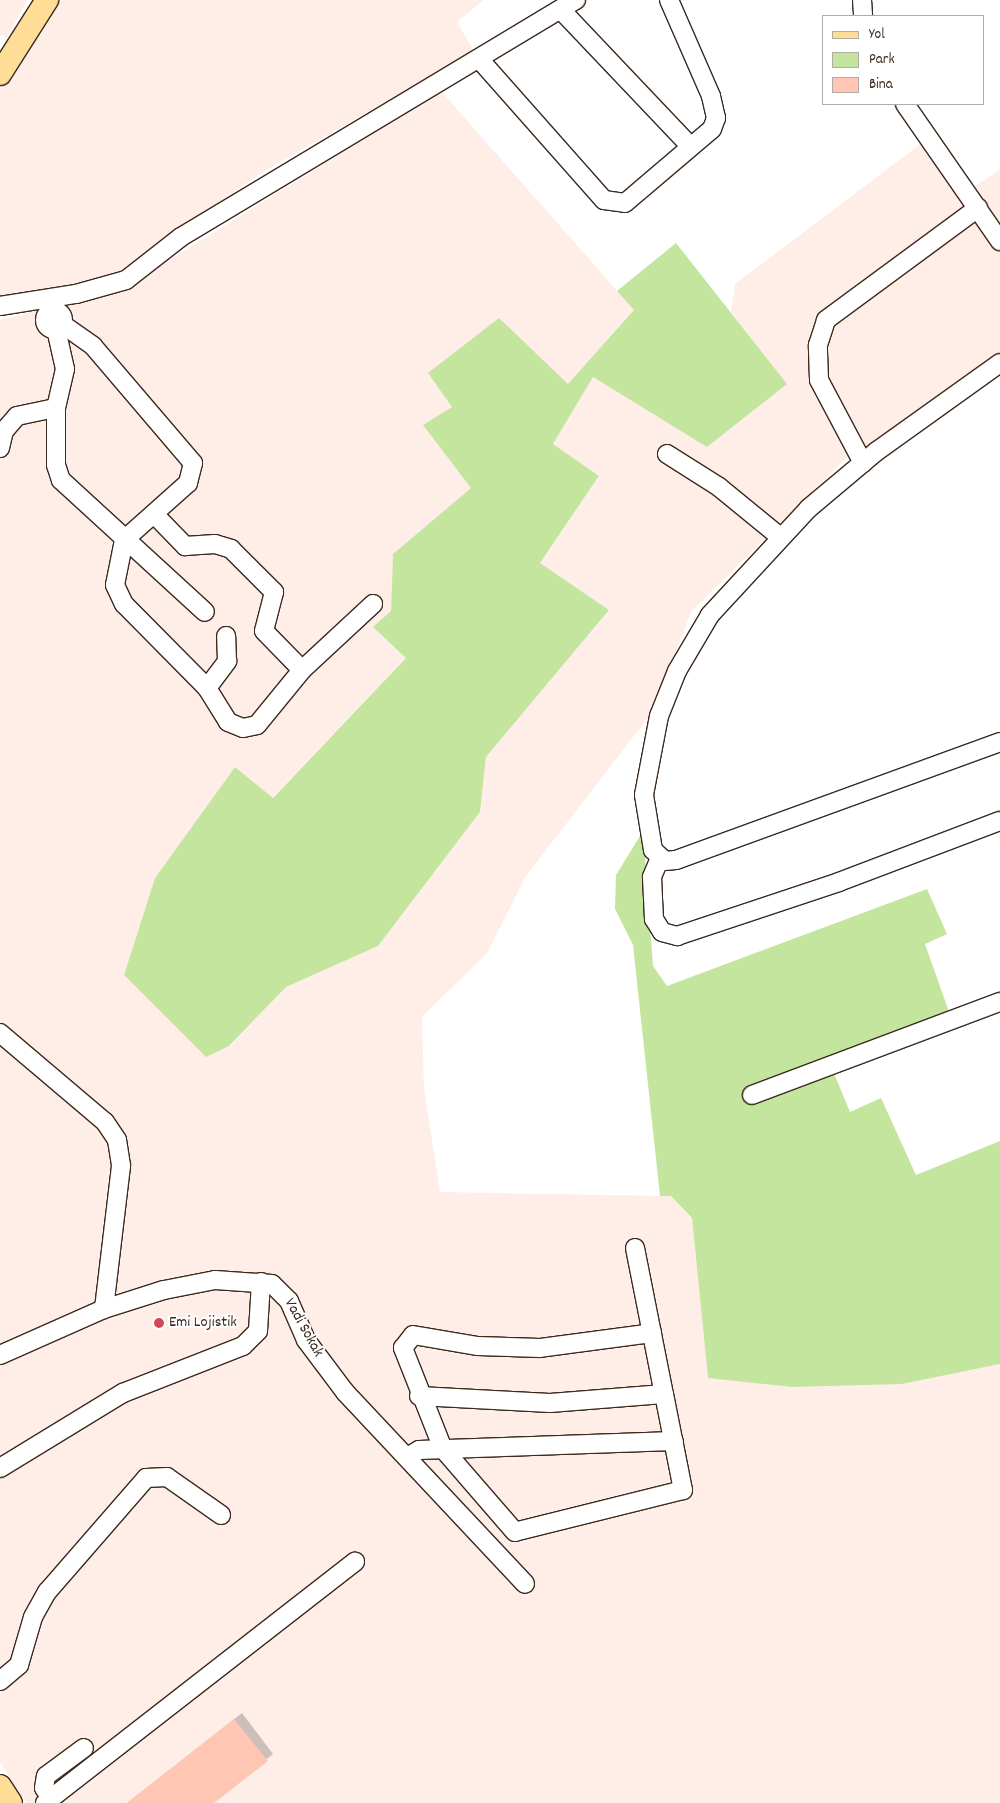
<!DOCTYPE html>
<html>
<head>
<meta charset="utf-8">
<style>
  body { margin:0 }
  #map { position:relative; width:1000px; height:1803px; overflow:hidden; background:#fff; font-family:Dekko,sans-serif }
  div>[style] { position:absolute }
  .built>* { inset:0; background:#ffeee8 }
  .green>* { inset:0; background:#c4e59e }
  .shadow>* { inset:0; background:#0003 }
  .building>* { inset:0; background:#ffc6b4 }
  .roads { filter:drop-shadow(1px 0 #3b2a1e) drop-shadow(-1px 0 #3b2a1e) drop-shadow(0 1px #3b2a1e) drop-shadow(0 -1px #3b2a1e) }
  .minor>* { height:18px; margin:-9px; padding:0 9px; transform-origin:9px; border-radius:9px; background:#fff }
  .minor>.ring { margin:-9px; padding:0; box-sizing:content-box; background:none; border:18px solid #fff; border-radius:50% }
  .major>* { height:22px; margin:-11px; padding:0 11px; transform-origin:11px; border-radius:11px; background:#fedd96 }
  .dots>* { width:14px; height:14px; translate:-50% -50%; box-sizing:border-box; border:2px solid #fff; border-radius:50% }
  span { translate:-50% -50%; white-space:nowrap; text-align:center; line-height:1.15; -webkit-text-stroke:4px #fff; paint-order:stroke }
  .poi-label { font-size:16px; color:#3b2a1e }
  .left { translate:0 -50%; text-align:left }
  .street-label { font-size:16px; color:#3b2a1e }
  .legend { position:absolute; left:822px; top:15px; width:162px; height:90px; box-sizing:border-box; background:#fff; border:1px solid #b1aaa5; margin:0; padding:6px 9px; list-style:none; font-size:15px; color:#3b2a1e }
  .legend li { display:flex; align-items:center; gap:10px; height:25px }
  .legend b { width:25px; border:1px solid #b1aaa5 }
</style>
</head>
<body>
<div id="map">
  <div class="built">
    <div style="clip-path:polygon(0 0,27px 0,7px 38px,0 35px)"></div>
    <div style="clip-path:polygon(61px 0,483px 0,457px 22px,474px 51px,263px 172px,115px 274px,0 300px,0 88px)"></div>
    <div style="clip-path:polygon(441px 91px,634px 310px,568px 385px,499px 318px,452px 407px,424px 425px,471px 488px,393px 554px,391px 611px,406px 658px,272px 798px,235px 767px,155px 878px,124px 975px,230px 1046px,286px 987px,378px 946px,480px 812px,486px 757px,609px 610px,540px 563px,599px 477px,553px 444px,593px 376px,786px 384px,731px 312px,735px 284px,931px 136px,970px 189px,1000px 170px,1000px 362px,843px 461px,691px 612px,674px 657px,674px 684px,526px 876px,487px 953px,422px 1017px,424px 1088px,440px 1192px,671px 1196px,692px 1218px,708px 1378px,902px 1384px,1000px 1364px,1000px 1803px,26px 1803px,0 1762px,0 320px,126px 287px)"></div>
  </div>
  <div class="green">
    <div style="clip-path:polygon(676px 243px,787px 384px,707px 447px,593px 377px,553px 444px,599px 476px,540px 563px,609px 610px,486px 757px,480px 812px,378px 946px,286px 987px,229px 1046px,206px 1057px,124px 975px,155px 878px,235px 767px,273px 798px,406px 658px,373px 627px,391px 611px,393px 554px,471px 488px,423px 425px,452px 407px,428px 373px,499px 318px,568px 384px,634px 310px,617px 291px)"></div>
    <div style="clip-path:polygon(643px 831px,653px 966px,667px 986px,927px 889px,947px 934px,925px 944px,953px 1023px,831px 1066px,850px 1112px,881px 1098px,916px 1175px,1000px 1141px,1000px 1364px,902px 1384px,792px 1387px,708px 1378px,692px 1218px,671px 1196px,660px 1196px,633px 945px,615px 909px,616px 875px)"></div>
  </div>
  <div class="shadow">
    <div style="clip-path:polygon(242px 1713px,273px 1754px,212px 1803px,127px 1803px)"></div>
  </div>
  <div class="building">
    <div style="clip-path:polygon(234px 1719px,268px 1761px,214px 1803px,127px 1803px)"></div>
  </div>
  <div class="roads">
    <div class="minor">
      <div style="left:862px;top:0;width:16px;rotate:86deg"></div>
      <div style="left:562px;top:11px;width:187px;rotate:46.5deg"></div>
      <div style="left:480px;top:60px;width:187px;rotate:48.5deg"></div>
      <div style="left:604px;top:200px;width:21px;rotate:8deg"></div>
      <div style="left:625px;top:203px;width:114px;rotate:-40.4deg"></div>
      <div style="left:712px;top:129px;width:12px;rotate:-70deg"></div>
      <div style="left:716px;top:118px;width:23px;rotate:-103deg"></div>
      <div style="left:711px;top:96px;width:105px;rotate:-113.6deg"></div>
      <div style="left:905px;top:104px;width:167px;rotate:55.3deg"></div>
      <div style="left:0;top:306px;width:77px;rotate:-9deg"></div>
      <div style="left:76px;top:294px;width:52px;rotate:-15.6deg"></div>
      <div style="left:126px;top:280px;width:70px;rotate:-38deg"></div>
      <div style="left:181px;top:237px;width:461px;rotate:-31deg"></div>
      <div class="ring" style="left:45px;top:311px;width:0;height:0"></div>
      <div style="left:62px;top:324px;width:38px;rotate:35deg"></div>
      <div style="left:93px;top:346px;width:154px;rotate:49.5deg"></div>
      <div style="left:193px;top:463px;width:21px;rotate:104deg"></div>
      <div style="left:188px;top:483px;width:86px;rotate:138.3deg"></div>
      <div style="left:124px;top:540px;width:46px;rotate:101.3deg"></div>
      <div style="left:115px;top:585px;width:21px;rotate:65deg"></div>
      <div style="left:124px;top:604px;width:118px;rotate:45.3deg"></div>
      <div style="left:207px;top:688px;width:40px;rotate:58deg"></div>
      <div style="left:228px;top:722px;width:16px;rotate:22deg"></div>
      <div style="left:243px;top:728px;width:14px;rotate:-12deg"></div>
      <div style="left:257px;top:725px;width:71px;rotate:-50.7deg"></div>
      <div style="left:302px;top:670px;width:97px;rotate:-42.9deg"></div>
      <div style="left:56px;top:329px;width:41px;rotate:77.3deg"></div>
      <div style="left:65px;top:369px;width:40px;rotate:103deg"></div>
      <div style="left:56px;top:408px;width:57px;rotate:90deg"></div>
      <div style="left:56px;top:465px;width:16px;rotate:72deg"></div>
      <div style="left:61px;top:480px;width:195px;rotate:42.5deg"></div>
      <div style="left:1000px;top:363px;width:151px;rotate:144.4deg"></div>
      <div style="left:877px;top:451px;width:89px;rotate:140deg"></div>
      <div style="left:809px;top:508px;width:146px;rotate:132.8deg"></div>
      <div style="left:710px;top:615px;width:65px;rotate:120.5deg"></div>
      <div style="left:677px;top:671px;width:48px;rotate:111.8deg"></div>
      <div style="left:659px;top:716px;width:80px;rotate:100.8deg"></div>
      <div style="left:644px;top:795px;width:56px;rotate:80.7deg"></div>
      <div style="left:653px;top:850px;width:16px;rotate:43deg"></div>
      <div style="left:665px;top:861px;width:11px;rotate:-5deg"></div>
      <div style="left:676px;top:860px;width:345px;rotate:-20deg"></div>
      <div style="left:0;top:448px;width:17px;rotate:-77deg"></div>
      <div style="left:4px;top:431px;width:20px;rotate:-49deg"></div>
      <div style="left:17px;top:416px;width:40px;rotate:-12deg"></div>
      <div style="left:667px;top:454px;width:62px;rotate:32.4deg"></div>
      <div style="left:719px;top:487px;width:77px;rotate:39.2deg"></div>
      <div style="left:863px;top:463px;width:94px;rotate:-117.9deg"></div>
      <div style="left:819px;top:380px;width:35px;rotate:-92deg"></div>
      <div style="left:818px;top:345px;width:26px;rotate:-72deg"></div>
      <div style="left:826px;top:320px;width:189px;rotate:-36.4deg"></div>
      <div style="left:154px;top:514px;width:45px;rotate:45.9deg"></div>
      <div style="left:185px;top:546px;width:30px;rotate:-4deg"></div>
      <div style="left:215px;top:544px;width:17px;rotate:17deg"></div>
      <div style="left:231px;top:549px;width:61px;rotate:45deg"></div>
      <div style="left:274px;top:592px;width:40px;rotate:104.4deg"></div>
      <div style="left:264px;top:631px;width:54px;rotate:45.7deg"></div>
      <div style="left:207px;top:688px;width:34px;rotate:-53deg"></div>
      <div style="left:227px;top:661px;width:25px;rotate:-92deg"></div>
      <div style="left:660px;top:858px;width:21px;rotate:113deg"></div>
      <div style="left:652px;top:877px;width:42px;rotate:87.3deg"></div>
      <div style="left:654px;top:919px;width:15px;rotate:58deg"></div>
      <div style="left:662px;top:932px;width:16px;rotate:15deg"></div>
      <div style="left:677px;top:936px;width:171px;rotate:-18.4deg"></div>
      <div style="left:839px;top:882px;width:172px;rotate:-20.8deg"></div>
      <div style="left:0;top:1033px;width:138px;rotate:40.3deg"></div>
      <div style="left:105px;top:1122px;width:22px;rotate:56deg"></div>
      <div style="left:117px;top:1140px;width:26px;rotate:81deg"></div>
      <div style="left:121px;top:1166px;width:144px;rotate:96.8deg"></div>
      <div style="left:752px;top:1095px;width:265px;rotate:-20.6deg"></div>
      <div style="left:635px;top:1248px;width:149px;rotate:78.8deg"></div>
      <div style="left:664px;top:1394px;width:98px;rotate:78.8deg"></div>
      <div style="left:683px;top:1490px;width:173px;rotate:166deg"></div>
      <div style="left:515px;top:1532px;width:110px;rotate:-130.9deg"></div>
      <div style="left:443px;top:1449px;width:109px;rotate:-111.6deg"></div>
      <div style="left:403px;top:1348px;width:16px;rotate:-52deg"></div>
      <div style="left:413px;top:1335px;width:66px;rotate:9.6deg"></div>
      <div style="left:478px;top:1346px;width:62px;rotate:1.8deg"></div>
      <div style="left:540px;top:1348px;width:113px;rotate:-7.6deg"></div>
      <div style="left:0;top:1355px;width:114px;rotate:-23.9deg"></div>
      <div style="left:104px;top:1309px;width:63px;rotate:-17.6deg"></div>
      <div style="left:164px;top:1290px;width:52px;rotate:-11.1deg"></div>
      <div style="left:215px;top:1280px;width:57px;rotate:4deg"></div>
      <div style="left:272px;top:1284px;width:24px;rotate:45deg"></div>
      <div style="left:289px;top:1301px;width:43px;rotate:66.4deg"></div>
      <div style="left:306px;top:1340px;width:65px;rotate:53.1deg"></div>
      <div style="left:345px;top:1392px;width:263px;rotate:46.8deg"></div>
      <div style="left:419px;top:1396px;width:131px;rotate:3.1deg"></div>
      <div style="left:550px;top:1403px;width:114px;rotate:-4.5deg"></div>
      <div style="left:407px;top:1457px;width:14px;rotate:-30deg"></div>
      <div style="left:419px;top:1450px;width:255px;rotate:-2deg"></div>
      <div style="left:0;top:1468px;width:144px;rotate:-31.4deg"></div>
      <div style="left:123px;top:1393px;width:129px;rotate:-21.4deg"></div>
      <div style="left:243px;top:1346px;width:21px;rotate:-45deg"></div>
      <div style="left:258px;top:1331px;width:49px;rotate:-86.5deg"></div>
      <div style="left:0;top:1681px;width:25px;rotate:-40deg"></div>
      <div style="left:19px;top:1665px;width:50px;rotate:-73.7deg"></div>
      <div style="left:33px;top:1617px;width:29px;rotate:-61deg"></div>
      <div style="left:47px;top:1592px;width:151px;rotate:-49deg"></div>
      <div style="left:146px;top:1478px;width:21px;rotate:-3deg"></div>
      <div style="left:167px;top:1477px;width:66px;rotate:35.1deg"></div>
      <div style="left:51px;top:1798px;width:12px;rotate:-125deg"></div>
      <div style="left:44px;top:1788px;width:12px;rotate:-81deg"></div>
      <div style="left:46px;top:1776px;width:47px;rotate:-36.4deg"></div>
      <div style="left:45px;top:1803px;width:393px;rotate:-37.9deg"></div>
    </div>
    <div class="major">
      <div style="left:0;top:74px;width:88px;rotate:-57.6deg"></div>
      <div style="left:0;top:1786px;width:20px;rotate:57deg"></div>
    </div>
  </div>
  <div class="dots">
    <div style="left:159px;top:1323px;background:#d1495b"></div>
  </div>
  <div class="poi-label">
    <span class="left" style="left:169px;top:1323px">Emi Lojistik</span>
  </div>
  <div class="street-label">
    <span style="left:303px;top:1328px;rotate:61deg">Vadi Sokak</span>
  </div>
  <ul class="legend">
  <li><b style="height:6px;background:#fedd96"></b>Yol</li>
  <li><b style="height:14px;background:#c4e59e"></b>Park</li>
  <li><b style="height:14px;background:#ffc6b4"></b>Bina</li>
  </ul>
</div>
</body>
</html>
